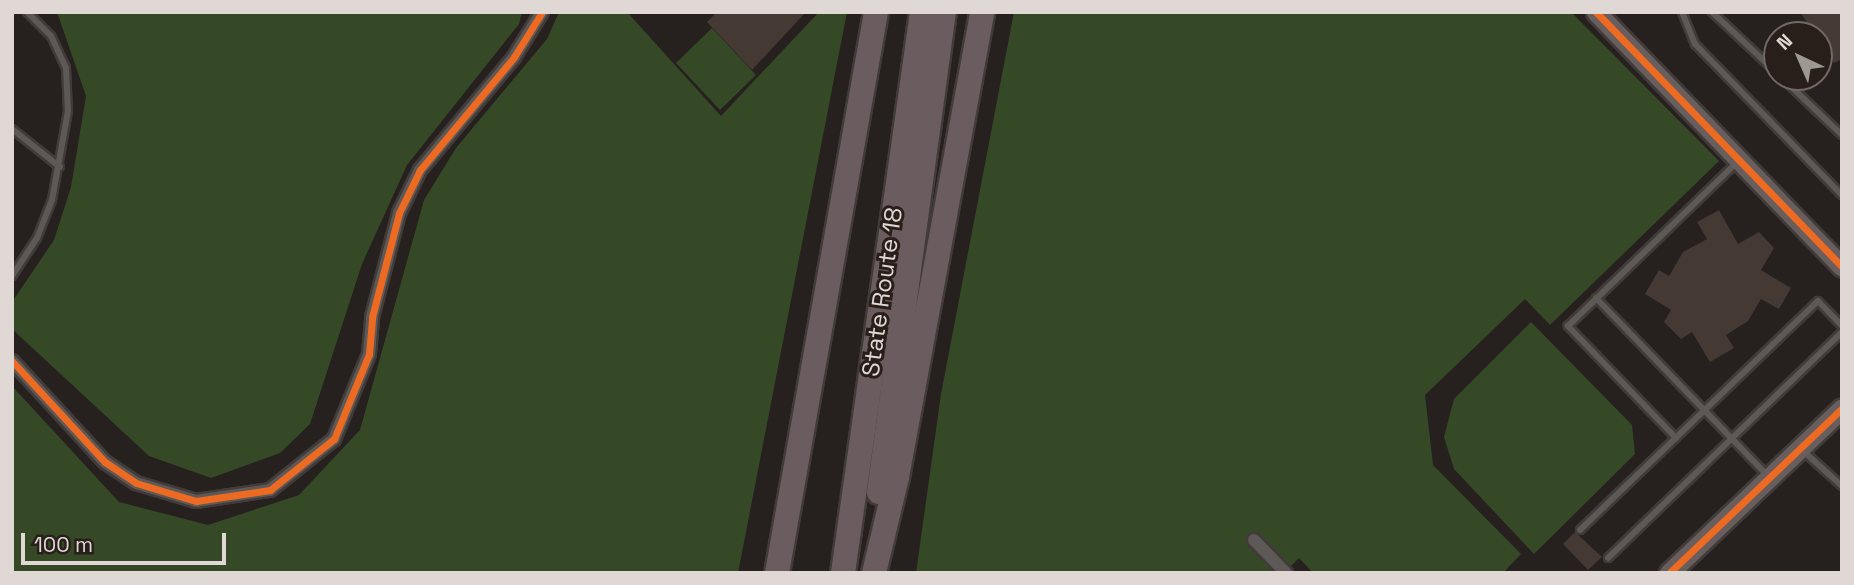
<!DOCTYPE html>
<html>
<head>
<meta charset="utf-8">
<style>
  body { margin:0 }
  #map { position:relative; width:1854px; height:585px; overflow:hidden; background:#26201e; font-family:"Space Grotesk",sans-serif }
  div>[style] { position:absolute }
  .green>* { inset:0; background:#364927 }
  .building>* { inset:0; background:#453933 }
  .roads { filter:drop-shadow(2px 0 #413b39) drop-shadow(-2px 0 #413b39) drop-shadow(0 2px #413b39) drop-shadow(0 -2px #413b39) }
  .lane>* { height:6px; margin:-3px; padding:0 3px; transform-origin:3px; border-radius:3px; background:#5d5957 }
  .street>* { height:12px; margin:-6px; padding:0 6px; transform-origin:6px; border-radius:6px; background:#5d5957 }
  .secondary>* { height:19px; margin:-9.5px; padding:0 9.5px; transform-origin:9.5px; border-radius:9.5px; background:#675e5d }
  .highway>* { height:24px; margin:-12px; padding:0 12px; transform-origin:12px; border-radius:12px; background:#6b5c5f }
  .cycleway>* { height:7px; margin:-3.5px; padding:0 3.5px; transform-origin:3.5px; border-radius:3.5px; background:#ed6a23 }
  span { translate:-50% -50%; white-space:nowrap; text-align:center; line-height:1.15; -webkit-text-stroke:6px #291f1a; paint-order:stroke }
  .street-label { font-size:24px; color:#dfd8d5 }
  .frame { position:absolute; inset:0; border:14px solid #dfd8d5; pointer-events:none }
  .north { position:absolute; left:1763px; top:21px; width:70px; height:70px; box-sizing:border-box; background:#291f1a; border:2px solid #726965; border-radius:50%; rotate:316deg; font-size:19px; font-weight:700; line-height:28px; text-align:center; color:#dfd8d5 }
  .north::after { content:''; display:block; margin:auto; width:24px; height:32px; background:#9e9895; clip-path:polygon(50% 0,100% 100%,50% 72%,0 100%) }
  .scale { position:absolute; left:21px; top:533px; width:205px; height:32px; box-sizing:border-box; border:4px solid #dfd8d5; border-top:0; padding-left:9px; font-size:21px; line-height:24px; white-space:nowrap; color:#dfd8d5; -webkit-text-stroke:5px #291f1a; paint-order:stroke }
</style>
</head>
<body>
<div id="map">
  <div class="green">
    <div style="clip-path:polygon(57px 12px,522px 12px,519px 24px,407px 165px,362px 264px,310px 424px,280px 453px,211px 478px,149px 456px,12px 329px,12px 302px,54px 240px,71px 187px,86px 96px)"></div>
    <div style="clip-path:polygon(559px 12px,627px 12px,721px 116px,819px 12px,847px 12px,738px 573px,12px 573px,12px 386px,119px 502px,208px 525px,299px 495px,360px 430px,424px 200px,456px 148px,547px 39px)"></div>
    <div style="clip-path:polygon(1014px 12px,1571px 12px,1719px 161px,1550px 325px,1525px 299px,1425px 395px,1433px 465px,1521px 554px,1503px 573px,1313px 573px,1299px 558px,1284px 573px,916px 573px,941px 394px)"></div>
    <div style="clip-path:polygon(712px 28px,756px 75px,720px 110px,676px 63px)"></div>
    <div style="clip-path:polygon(1531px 322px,1632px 425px,1635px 454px,1534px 554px,1454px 469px,1444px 437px,1454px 399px)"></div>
  </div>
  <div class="building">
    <div style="clip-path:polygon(717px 12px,806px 12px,752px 70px,707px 22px)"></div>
    <div style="clip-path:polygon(1800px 12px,1842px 12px,1842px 59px,1834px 63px)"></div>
    <div style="clip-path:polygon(1719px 210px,1738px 244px,1759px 232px,1774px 248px,1761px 270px,1791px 288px,1779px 309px,1761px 299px,1748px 321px,1726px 335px,1734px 348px,1710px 362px,1692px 332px,1681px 339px,1664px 322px,1671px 310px,1645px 294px,1659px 270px,1669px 276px,1683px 252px,1707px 239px,1697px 222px)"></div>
    <div style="clip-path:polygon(1575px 532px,1602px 557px,1588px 570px,1563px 544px)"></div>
  </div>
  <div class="roads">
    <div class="lane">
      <div style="left:1682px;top:12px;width:35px;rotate:68deg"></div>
      <div style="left:1695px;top:44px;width:211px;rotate:45.8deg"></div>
      <div style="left:1712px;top:12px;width:89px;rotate:43.2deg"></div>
      <div style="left:1781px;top:77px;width:84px;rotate:43.6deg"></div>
      <div style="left:12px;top:129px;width:61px;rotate:38.4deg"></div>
      <div style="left:12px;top:276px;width:45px;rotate:-56.7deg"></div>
      <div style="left:37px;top:238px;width:41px;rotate:-68.5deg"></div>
      <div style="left:52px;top:200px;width:90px;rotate:-79.8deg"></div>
      <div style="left:68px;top:111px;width:43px;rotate:-92.7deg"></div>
      <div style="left:66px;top:68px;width:35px;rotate:-115deg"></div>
      <div style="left:51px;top:36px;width:34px;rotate:-135deg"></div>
      <div style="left:1596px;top:298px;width:248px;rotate:46deg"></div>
      <div style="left:1676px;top:438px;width:156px;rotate:-134deg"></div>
      <div style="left:1568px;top:326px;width:237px;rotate:-44.1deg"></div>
      <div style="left:1801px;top:449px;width:55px;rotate:42.1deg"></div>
      <div style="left:1580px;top:530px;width:330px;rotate:-43.9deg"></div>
      <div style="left:1818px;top:301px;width:35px;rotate:46deg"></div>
      <div style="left:1608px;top:558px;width:325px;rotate:-44deg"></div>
    </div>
    <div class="street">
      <div style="left:12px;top:361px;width:137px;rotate:47.4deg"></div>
      <div style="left:105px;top:462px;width:37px;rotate:34deg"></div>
      <div style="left:136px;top:483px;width:63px;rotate:16.7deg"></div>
      <div style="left:196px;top:501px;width:75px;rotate:-8.5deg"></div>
      <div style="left:270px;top:490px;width:82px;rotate:-38.6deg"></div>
      <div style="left:334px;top:439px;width:92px;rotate:-67.6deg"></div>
      <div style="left:369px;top:354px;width:37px;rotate:-85deg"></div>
      <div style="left:372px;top:317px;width:107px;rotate:-75.4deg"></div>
      <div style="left:399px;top:213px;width:48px;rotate:-64deg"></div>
      <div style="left:420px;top:170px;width:147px;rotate:-50.2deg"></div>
      <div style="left:514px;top:57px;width:53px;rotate:-58.1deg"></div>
      <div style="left:1254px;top:540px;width:46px;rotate:45.9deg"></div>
    </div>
    <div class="secondary">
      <div style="left:1596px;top:12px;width:354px;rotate:46deg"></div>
      <div style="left:1669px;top:573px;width:239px;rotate:-43.6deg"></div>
    </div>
    <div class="highway">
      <div style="left:879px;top:492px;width:484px;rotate:-82.3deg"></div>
      <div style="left:777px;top:573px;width:570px;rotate:-79.99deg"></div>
      <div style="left:843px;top:573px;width:567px;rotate:-81.98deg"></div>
      <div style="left:874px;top:573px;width:99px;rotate:-76.5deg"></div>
      <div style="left:897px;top:477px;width:473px;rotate:-79.6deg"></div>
    </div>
  </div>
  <div class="cycleway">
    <div style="left:1596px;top:12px;width:354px;rotate:46deg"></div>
    <div style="left:12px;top:361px;width:137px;rotate:47.4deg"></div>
    <div style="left:105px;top:462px;width:37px;rotate:34deg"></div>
    <div style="left:136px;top:483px;width:63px;rotate:16.7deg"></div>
    <div style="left:196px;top:501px;width:75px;rotate:-8.5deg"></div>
    <div style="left:270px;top:490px;width:82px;rotate:-38.6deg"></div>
    <div style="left:334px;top:439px;width:92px;rotate:-67.6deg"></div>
    <div style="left:369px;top:354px;width:37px;rotate:-85deg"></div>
    <div style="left:372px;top:317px;width:107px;rotate:-75.4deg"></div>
    <div style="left:399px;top:213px;width:48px;rotate:-64deg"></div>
    <div style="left:420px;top:170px;width:147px;rotate:-50.2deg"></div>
    <div style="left:514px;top:57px;width:53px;rotate:-58.1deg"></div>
    <div style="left:1669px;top:573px;width:239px;rotate:-43.6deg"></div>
  </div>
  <div class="street-label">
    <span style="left:882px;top:292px;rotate:-82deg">State Route 18</span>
  </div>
  <div class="frame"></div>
  <div class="north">N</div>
  <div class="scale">100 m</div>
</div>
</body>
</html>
